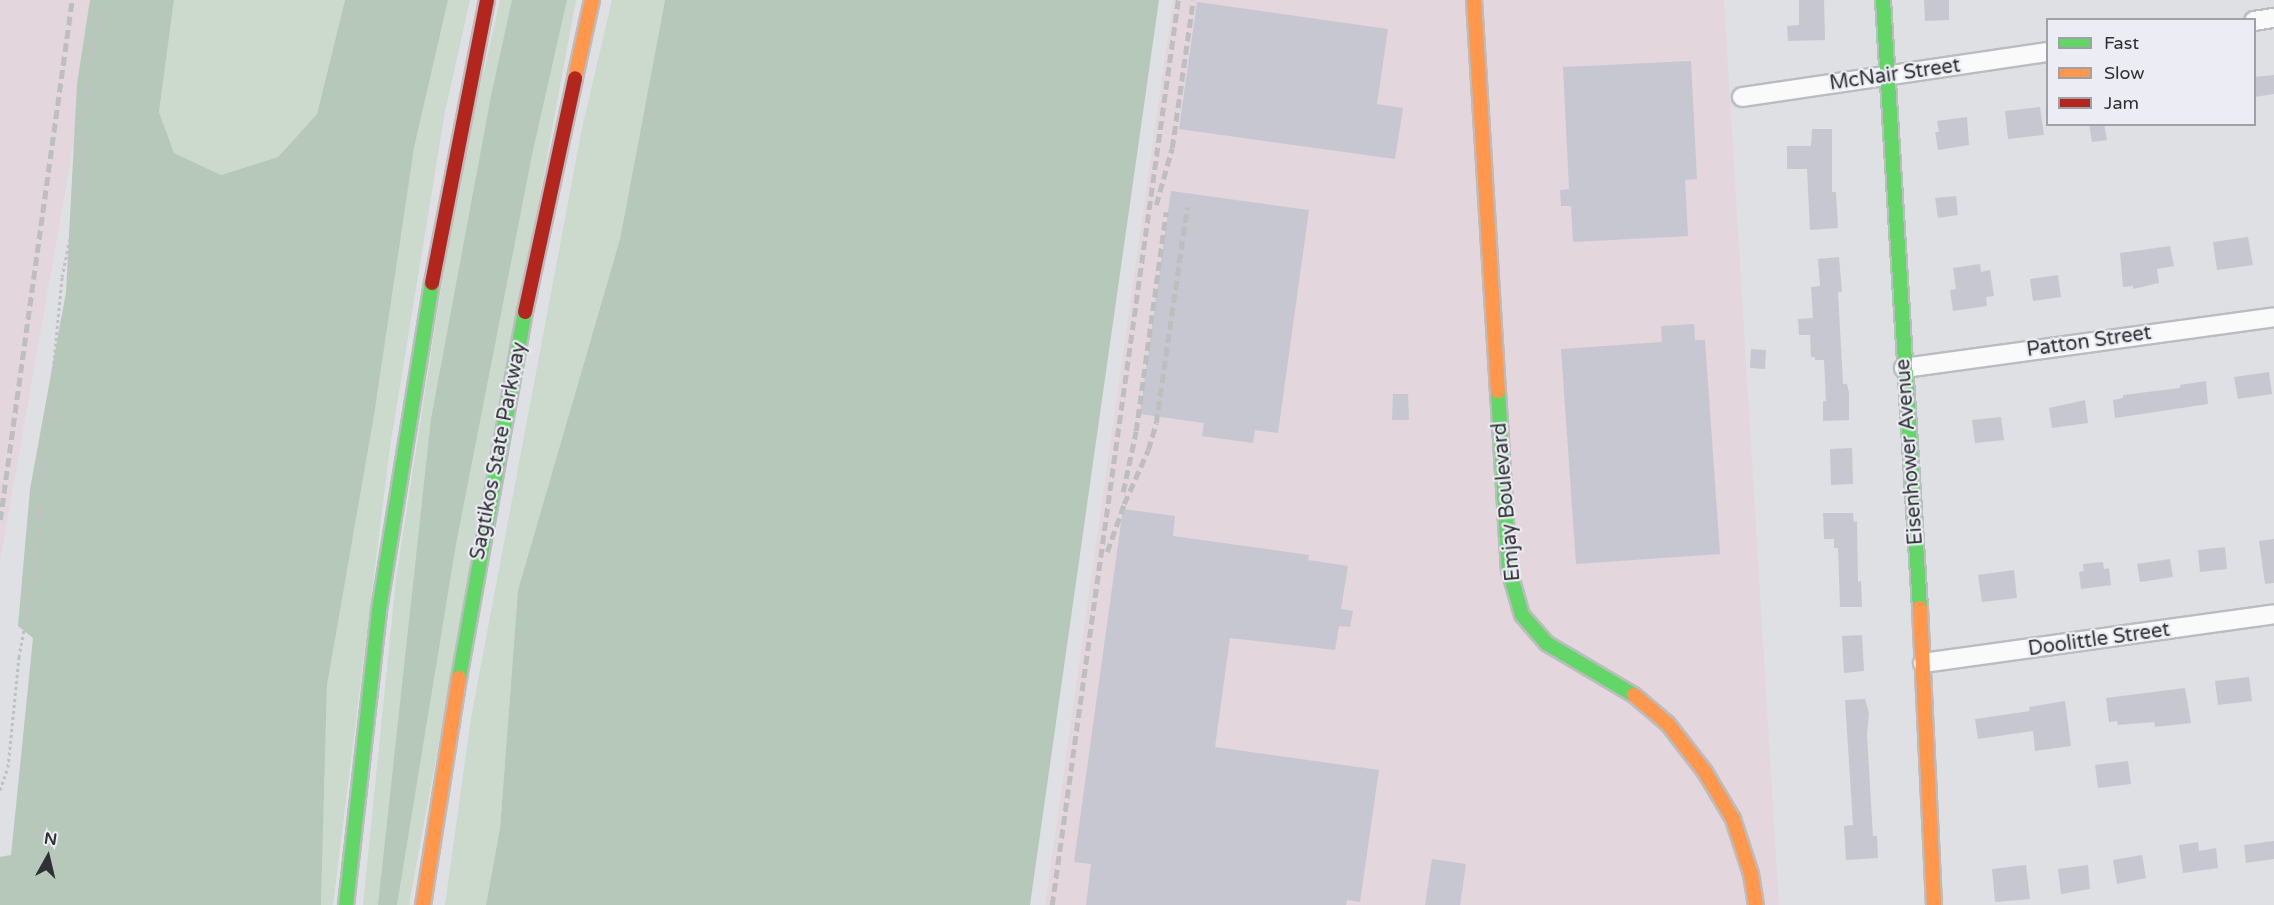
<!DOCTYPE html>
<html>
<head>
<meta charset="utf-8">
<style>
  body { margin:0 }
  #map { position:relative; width:2274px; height:905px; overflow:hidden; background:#dfe0e4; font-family:"Varela Round",sans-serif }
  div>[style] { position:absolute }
  .industrial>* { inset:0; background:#e3d6dc }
  .green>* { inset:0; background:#cbdacd }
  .forest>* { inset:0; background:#b6c8b9 }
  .building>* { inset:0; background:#c6c7d1 }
  .path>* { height:3px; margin-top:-1.5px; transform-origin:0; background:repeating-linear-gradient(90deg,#bfc0c2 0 3px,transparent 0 6px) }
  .roads { filter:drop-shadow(2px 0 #bbbcbf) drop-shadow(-2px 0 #bbbcbf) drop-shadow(0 2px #bbbcbf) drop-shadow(0 -2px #bbbcbf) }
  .street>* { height:18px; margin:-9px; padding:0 9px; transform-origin:9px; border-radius:9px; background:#fafafb }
  .fast>* { height:14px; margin:-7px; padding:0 7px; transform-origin:7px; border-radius:7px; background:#63d668 }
  .slow>* { height:14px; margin:-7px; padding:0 7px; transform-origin:7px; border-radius:7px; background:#ff974d }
  .jam>* { height:14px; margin:-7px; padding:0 7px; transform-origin:7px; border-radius:7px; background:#b3261e }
  .rail>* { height:4.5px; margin-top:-2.25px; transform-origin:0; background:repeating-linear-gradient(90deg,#bebebf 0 9px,transparent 0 13.5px) }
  span { translate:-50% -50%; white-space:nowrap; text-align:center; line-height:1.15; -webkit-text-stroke:4.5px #ebecf4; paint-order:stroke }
  .street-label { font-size:20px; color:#2f3033 }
  .legend { position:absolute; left:2046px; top:18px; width:210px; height:108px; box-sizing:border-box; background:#ebecf4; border:2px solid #a0a1a7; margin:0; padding:8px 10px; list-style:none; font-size:18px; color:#2f3033 }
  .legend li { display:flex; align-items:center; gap:12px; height:30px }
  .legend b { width:30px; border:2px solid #a0a1a7 }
  .north { position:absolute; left:18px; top:827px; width:60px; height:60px; -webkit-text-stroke:4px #ebecf4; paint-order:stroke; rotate:8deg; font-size:16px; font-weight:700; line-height:24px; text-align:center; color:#2f3033 }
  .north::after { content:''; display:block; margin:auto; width:21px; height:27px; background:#2f3033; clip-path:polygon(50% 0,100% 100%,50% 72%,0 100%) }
</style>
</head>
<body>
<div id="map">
  <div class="industrial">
    <div style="clip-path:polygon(0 0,99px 0,0 562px)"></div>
    <div style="clip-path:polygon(1173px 0,1724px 0,1779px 905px,1045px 905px)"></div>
  </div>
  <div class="green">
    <div style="clip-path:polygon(174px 0,345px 0,317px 114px,278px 157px,221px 175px,174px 153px,159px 112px)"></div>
    <div style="clip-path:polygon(448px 0,470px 0,445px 112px,390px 447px,333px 905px,321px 905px,327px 685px,414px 148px)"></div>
    <div style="clip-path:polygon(500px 0,576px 0,409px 905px,363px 905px,396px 578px,456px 192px)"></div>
    <div style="clip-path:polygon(612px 0,665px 0,620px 239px,518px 590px,500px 828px,486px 905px,445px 905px,471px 718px,582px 128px)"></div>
  </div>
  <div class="forest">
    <div style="clip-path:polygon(90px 0,174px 0,159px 112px,174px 153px,221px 175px,278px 157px,317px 114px,345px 0,448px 0,414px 148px,374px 415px,327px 685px,321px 905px,0 905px,0 857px,11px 855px,33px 638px,18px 626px,30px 489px,66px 292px,77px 84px)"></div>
    <div style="clip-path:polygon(512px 0,567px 0,533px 150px,456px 544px,397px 905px,378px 905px,431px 419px,491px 96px)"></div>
    <div style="clip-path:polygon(665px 0,1159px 0,1030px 905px,486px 905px,500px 828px,518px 590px,620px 239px)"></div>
  </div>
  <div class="building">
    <div style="clip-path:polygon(1799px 0,1824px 0,1825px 40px,1788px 41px,1787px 26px,1799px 25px)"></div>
    <div style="clip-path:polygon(1924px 0,1949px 0,1949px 20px,1925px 21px)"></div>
    <div style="clip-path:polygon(1197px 2px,1388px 29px,1377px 104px,1403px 108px,1395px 159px,1179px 129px)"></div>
    <div style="clip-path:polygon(1691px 61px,1697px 179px,1685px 180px,1688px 236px,1573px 242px,1571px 206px,1561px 206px,1560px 190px,1569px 189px,1563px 67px)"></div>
    <div style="clip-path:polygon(2274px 75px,2274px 94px,2254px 97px,2254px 77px)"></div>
    <div style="clip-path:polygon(2040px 107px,2044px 135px,2008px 139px,2005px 111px)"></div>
    <div style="clip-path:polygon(1967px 117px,1969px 145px,1938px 150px,1935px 132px,1939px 132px,1937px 121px)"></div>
    <div style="clip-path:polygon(2089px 124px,2104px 124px,2107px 140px,2092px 142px)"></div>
    <div style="clip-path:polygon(1812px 129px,1832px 129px,1832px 192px,1836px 192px,1838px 228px,1810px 230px,1807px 169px,1787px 169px,1787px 146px,1811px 146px)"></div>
    <div style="clip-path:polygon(1171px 191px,1309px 210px,1278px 433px,1255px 430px,1253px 443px,1202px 436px,1204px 423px,1140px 414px)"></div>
    <div style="clip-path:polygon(1956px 196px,1958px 215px,1938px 218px,1935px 198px)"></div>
    <div style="clip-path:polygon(2248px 237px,2253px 265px,2217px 270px,2213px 242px)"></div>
    <div style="clip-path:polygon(2170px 246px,2174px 266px,2157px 269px,2159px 283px,2133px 289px,2133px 286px,2123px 287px,2120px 253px)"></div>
    <div style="clip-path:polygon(1839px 257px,1842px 292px,1838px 292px,1843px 384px,1847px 384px,1849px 393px,1849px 420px,1823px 421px,1823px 401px,1826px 401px,1824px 360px,1815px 360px,1815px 357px,1811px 357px,1810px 335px,1799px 335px,1798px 319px,1813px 318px,1811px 287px,1820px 286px,1818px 259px)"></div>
    <div style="clip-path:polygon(1980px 264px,1981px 272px,1990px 270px,1994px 296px,1986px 297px,1987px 306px,1953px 311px,1950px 290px,1956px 289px,1953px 268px)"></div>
    <div style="clip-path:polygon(2058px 275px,2061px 297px,2033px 301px,2030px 279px)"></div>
    <div style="clip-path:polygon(1694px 324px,1695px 340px,1705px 340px,1720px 554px,1576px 564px,1561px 349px,1662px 342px,1661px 326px)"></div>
    <div style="clip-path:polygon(1751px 349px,1766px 350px,1765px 369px,1750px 368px)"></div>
    <div style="clip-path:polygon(2269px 372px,2272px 394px,2238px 399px,2234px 377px)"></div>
    <div style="clip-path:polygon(2206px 381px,2208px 404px,2115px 418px,2113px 400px,2123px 398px,2123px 395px,2180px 388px,2180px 385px)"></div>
    <div style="clip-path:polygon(1393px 394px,1408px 394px,1409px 420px,1392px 420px)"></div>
    <div style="clip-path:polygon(2085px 400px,2088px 423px,2052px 428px,2049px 408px)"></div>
    <div style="clip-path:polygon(2001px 417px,2004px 440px,1975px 443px,1972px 420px)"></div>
    <div style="clip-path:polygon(1852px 448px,1853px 484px,1831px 485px,1830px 449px)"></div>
    <div style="clip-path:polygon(1123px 509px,1175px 516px,1173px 536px,1309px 555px,1308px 560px,1348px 566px,1341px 609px,1353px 611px,1350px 627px,1339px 626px,1335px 650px,1230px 638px,1215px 747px,1379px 770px,1360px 902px,1347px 900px,1346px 905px,1086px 905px,1091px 864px,1074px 862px)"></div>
    <div style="clip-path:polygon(1823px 513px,1853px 513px,1854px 522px,1857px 521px,1858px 582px,1861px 581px,1862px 607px,1840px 607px,1838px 548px,1834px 548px,1834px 539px,1824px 539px)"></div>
    <div style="clip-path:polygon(2274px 539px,2274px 583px,2265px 584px,2259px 541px)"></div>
    <div style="clip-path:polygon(2225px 547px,2227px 569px,2200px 572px,2198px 550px)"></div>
    <div style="clip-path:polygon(2170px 559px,2173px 577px,2140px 582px,2137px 564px)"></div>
    <div style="clip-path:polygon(2103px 562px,2104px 569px,2109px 568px,2111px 585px,2081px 589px,2079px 572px,2084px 571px,2083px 564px)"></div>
    <div style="clip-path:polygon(2014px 570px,2017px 598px,1982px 602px,1978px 575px)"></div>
    <div style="clip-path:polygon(1862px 635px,1864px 671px,1844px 673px,1842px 636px)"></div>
    <div style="clip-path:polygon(2249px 677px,2252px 701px,2218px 705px,2215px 681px)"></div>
    <div style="clip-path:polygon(2185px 688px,2191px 723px,2155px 727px,2154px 722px,2118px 725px,2117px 721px,2109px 722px,2106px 698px)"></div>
    <div style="clip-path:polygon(1865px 699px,1869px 713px,1867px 735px,1873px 836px,1877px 836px,1878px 858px,1846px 860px,1844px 826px,1853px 825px,1845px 700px)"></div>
    <div style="clip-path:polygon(2065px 701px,2071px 746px,2035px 751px,2033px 731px,1978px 739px,1975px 719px,2030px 711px,2029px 707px)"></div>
    <div style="clip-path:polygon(2128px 761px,2131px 784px,2098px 788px,2095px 765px)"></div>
    <div style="clip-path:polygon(2274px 841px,2274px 859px,2246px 863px,2244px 845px)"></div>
    <div style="clip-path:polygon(2198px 842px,2199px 851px,2216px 848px,2218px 868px,2183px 873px,2179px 845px)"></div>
    <div style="clip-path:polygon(2142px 855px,2146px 878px,2117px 884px,2113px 860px)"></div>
    <div style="clip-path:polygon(1432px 859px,1466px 864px,1460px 905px,1425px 905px)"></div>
    <div style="clip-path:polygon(2026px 865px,2030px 899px,1995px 902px,1992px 869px)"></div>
    <div style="clip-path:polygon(2088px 865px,2090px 889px,2061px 894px,2058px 869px)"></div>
  </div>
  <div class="path">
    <div style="left:0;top:790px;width:24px;rotate:-71deg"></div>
    <div style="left:8px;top:767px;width:111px;rotate:-84.3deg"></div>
    <div style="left:19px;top:657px;width:79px;rotate:-79.8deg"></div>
    <div style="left:33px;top:579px;width:303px;rotate:-84.5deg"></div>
    <div style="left:62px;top:277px;width:94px;rotate:-78.3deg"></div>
    <div style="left:81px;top:185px;width:60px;rotate:-89deg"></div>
    <div style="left:82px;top:125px;width:126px;rotate:-81.4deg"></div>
  </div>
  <div class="roads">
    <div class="street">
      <div style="left:2254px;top:21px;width:20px;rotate:-9deg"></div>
      <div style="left:1742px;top:97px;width:309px;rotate:-8.4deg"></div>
      <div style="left:1904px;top:368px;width:373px;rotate:-7.8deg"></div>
      <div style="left:1923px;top:663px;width:354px;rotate:-7.9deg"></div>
    </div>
    <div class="fast">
      <div style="left:1883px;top:0;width:609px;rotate:86.52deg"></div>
      <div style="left:1498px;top:391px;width:179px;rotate:86.5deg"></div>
      <div style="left:1509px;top:570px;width:47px;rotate:73.9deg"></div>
      <div style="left:1522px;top:615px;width:37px;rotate:49deg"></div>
      <div style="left:1546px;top:643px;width:102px;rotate:30.6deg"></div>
      <div style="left:459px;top:678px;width:372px;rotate:-79.8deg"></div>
      <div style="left:346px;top:905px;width:297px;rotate:-83.6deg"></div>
      <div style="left:379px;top:610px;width:331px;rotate:-80.8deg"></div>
    </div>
    <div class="slow">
      <div style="left:1474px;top:0;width:392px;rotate:86.5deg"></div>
      <div style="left:575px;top:78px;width:80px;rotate:-77.7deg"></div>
      <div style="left:1920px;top:608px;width:297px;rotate:87.3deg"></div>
      <div style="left:1634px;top:695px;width:45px;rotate:40.5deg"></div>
      <div style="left:1668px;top:724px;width:61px;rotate:52.4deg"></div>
      <div style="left:1705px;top:772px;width:55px;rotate:59.2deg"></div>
      <div style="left:1733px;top:819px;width:58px;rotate:71.9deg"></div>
      <div style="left:1751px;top:874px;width:31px;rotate:81deg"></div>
      <div style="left:423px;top:905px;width:230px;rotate:-81deg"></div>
    </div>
    <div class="jam">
      <div style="left:432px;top:283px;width:288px;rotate:-79deg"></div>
      <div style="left:525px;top:312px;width:239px;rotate:-77.9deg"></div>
    </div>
  </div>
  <div class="rail">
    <div style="left:1156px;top:205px;width:59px;rotate:-74.3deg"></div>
    <div style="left:1172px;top:148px;width:149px;rotate:-81.9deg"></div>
    <div style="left:1123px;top:492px;width:62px;rotate:-78deg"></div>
    <div style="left:1136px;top:431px;width:221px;rotate:-82.2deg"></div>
    <div style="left:0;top:520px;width:525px;rotate:-82.12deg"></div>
    <div style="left:1107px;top:552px;width:51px;rotate:-70.5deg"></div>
    <div style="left:1124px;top:504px;width:59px;rotate:-66deg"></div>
    <div style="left:1148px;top:450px;width:28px;rotate:-73deg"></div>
    <div style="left:1156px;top:423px;width:218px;rotate:-81.8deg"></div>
    <div style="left:1052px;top:905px;width:914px;rotate:-82.07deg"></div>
  </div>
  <div class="street-label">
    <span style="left:1895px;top:75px;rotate:-8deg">McNair Street</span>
    <span style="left:2089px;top:342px;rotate:-8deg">Patton Street</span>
    <span style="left:499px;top:451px;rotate:-79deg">Sagtikos State Parkway</span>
    <span style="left:1910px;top:452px;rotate:-94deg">Eisenhower Avenue</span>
    <span style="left:1507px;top:502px;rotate:-95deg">Emjay Boulevard</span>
    <span style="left:2099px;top:640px;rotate:-8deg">Doolittle Street</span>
  </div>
  <ul class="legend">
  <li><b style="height:8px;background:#63d668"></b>Fast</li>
  <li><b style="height:8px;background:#ff974d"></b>Slow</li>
  <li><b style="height:8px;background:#b3261e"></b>Jam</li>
  </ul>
  <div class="north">N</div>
</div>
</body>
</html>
